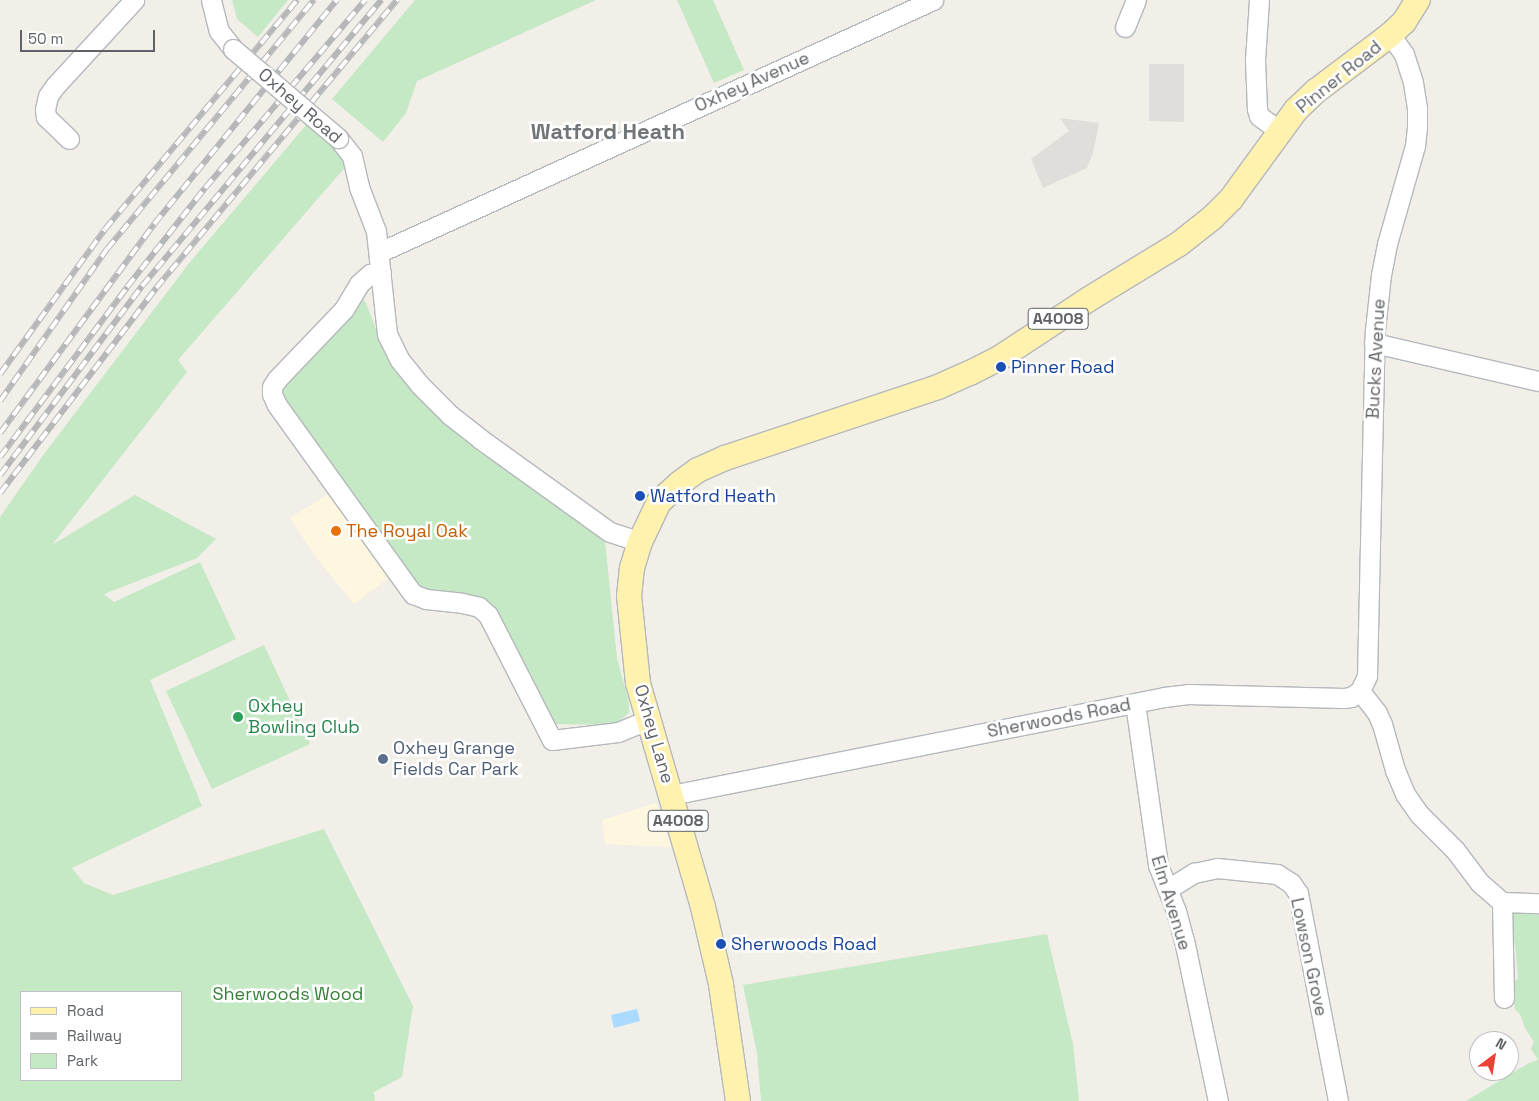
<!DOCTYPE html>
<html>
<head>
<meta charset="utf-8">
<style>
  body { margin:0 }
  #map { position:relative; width:1539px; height:1101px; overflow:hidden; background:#f1efe8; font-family:"Space Grotesk",sans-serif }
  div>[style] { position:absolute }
  .commercial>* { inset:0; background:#fef7e0 }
  .industrial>* { inset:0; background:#e0deda }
  .green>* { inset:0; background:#c5e8c5 }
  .water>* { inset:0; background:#aadaff }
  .roads { filter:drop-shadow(1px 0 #b5b8bc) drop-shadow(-1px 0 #b5b8bc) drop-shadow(0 1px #b5b8bc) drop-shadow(0 -1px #b5b8bc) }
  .minor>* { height:19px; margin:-9.5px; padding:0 9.5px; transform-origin:9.5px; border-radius:9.5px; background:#fff }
  .major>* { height:24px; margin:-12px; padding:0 12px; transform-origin:12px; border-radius:12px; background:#fff2af }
  .rail>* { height:5.5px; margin-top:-2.75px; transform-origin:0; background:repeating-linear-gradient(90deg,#fff 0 11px,#b6b7b8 0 22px); box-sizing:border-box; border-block:1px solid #b6b7b8 }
  .bridges { filter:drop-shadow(1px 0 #b5b8bc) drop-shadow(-1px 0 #b5b8bc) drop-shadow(0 1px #b5b8bc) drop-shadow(0 -1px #b5b8bc) }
  .minor-bridge>* { height:19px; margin:-9.5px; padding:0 9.5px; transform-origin:9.5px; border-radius:9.5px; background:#fff }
  .dots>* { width:14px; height:14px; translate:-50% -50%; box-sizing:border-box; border:2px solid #fff; border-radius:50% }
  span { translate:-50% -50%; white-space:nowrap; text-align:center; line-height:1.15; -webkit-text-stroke:5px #fff; paint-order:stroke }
  .shield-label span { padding:1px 4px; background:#fff; border:1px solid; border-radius:4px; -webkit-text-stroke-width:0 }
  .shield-label { font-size:16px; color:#5f6368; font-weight:700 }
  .street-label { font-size:18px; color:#5f6368 }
  .transit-label { font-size:18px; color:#164399 }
  .left { translate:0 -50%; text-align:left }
  .food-label { font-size:18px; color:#c56008 }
  .leisure-label { font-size:18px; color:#27864d }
  .service-label { font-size:18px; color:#4e5e75 }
  .park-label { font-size:18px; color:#348238 }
  .district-label { font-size:22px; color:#70757a; font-weight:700 }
  .legend { position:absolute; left:20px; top:991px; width:162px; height:90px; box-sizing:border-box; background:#fff; border:1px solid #bfc1c3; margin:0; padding:6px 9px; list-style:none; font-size:15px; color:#5f6368 }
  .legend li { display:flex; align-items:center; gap:10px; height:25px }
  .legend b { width:25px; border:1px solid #bfc1c3 }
  .north { position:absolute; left:1469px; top:1031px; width:50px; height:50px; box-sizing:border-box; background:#fff; border:1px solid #bfc1c3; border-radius:50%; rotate:31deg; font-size:14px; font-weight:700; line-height:20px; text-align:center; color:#5f6368 }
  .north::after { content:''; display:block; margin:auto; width:18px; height:22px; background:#ea4335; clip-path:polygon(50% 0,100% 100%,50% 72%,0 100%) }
  .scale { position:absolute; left:20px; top:30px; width:135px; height:22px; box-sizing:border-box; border:2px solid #5f6368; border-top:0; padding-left:6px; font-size:15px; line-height:18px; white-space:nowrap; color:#5f6368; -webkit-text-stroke:4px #fff; paint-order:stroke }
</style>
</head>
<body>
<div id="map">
  <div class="commercial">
    <div style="clip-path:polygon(329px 494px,390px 577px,354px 604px,315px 556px,290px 518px)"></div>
    <div style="clip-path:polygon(656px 803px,671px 847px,605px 844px,602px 820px)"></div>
  </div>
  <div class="industrial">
    <div style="clip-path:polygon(1149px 64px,1184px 64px,1184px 122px,1149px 121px)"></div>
    <div style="clip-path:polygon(1060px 118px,1099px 123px,1093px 153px,1087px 168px,1043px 188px,1031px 159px,1069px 131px)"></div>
  </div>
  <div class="green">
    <div style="clip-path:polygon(232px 0,288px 0,258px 37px,237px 19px)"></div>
    <div style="clip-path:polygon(415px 0,596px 0,417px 81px,406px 113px,383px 142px,332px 99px)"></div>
    <div style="clip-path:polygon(677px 0,713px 0,744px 70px,714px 83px)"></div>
    <div style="clip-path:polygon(evenodd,307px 124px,332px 144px,347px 165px,178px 360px,187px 372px,52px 545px,135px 495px,216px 539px,197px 558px,104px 594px,114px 602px,200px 562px,236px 639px,150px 680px,202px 806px,72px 868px,84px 883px,113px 895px,324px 829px,413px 1006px,402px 1077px,374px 1092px,375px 1101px,0 1101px,0 517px,44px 454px,190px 262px,307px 124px,21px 992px,181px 992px,181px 1080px,21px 1080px,21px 992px)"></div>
    <div style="clip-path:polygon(362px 298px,366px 303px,387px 358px,423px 403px,479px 452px,559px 503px,601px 534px,605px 541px,617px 658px,629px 703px,629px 713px,615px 725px,550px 724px,492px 607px,417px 593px,288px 409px,281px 394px,280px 379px,355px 300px)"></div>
    <div style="clip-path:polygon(264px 645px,310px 744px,212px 789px,166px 691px)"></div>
    <div style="clip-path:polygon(1526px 909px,1534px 915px,1539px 915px,1539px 1101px,1466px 1101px,1529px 1063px,1538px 1060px,1531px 1049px,1534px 1042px,1525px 1028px,1520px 1014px,1515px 1010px,1512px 984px,1518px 978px,1515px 945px,1509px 940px,1509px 918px,1518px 910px)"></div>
    <div style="clip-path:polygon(1047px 934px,1073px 1044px,1079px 1101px,761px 1101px,757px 1053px,743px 985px)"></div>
  </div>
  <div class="water">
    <div style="clip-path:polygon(637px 1009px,640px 1021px,614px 1028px,611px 1015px)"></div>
  </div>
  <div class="roads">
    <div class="minor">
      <div style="left:211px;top:0;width:32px;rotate:76deg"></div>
      <div style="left:219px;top:31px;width:23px;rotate:52deg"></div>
      <div style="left:1259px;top:0;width:60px;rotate:93.8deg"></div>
      <div style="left:1255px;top:60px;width:49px;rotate:87.7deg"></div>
      <div style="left:1257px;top:109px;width:7px;rotate:74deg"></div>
      <div style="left:1259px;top:116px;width:26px;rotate:36deg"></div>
      <div style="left:1125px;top:27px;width:29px;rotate:-68deg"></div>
      <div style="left:338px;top:138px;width:23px;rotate:52deg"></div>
      <div style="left:352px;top:156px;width:32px;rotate:77deg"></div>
      <div style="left:359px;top:187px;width:47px;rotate:68.9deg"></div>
      <div style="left:376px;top:231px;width:104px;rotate:83.9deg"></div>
      <div style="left:387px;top:334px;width:28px;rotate:64deg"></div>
      <div style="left:399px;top:359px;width:32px;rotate:51deg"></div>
      <div style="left:419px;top:384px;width:44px;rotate:45deg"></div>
      <div style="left:450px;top:415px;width:37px;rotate:38deg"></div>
      <div style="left:479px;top:438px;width:161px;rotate:35.7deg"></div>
      <div style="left:610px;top:532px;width:32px;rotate:18deg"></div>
      <div style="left:69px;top:139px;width:32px;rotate:-136deg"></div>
      <div style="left:46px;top:117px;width:8px;rotate:-97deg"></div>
      <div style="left:45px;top:109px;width:13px;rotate:-77deg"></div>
      <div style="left:48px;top:96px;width:12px;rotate:-55deg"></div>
      <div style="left:55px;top:86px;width:117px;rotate:-47.4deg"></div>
      <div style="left:380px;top:252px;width:608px;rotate:-24.5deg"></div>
      <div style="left:381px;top:272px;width:11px;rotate:170deg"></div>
      <div style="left:370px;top:274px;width:15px;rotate:138deg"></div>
      <div style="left:359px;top:284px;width:29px;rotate:121deg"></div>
      <div style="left:344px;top:309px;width:97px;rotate:133.7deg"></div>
      <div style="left:277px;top:379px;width:9px;rotate:122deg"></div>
      <div style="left:272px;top:387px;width:7px;rotate:90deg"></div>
      <div style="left:272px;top:394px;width:12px;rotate:66deg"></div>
      <div style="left:277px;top:405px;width:233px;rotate:54.3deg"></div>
      <div style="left:413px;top:594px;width:14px;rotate:21deg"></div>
      <div style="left:426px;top:599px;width:36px;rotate:6deg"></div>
      <div style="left:462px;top:603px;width:17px;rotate:13deg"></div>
      <div style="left:479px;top:607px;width:12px;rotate:42deg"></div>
      <div style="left:488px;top:615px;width:140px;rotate:62.9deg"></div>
      <div style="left:552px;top:740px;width:66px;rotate:-6.9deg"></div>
      <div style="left:618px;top:732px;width:32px;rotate:-22deg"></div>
      <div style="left:1374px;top:343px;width:169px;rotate:13deg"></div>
      <div style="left:1360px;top:691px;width:28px;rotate:52deg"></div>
      <div style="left:1377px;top:713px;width:12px;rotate:66deg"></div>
      <div style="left:1382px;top:724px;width:48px;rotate:74.2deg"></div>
      <div style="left:1395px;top:770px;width:26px;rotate:67deg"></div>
      <div style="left:1405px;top:794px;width:24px;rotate:55deg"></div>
      <div style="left:1419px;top:814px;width:51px;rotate:45deg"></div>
      <div style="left:1455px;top:850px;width:41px;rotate:52.9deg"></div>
      <div style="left:1480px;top:883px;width:29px;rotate:41deg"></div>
      <div style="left:1502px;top:902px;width:96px;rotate:88.8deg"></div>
      <div style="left:1135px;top:703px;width:164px;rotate:81.9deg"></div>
      <div style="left:1158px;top:865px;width:49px;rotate:68.6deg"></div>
      <div style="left:1176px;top:911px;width:30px;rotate:75deg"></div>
      <div style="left:1184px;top:940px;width:165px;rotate:78.1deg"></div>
      <div style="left:671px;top:795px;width:503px;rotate:-11.24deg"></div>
      <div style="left:1164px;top:697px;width:24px;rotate:-7deg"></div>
      <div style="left:1188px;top:694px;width:156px;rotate:1.5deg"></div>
      <div style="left:1344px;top:698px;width:7px;rotate:-8deg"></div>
      <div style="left:1351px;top:697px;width:11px;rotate:-34deg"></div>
      <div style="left:1360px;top:691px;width:17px;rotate:-65deg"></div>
      <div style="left:1367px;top:676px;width:346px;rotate:-88.7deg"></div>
      <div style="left:1375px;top:330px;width:55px;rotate:-83.8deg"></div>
      <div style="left:1381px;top:275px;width:32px;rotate:-79deg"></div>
      <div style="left:1387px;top:244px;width:102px;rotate:-74.1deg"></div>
      <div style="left:1415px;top:146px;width:19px;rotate:-84deg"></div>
      <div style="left:1417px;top:127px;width:19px;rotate:-90deg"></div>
      <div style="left:1417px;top:108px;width:26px;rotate:-99deg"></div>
      <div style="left:1413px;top:82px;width:29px;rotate:-108deg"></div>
      <div style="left:1404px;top:54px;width:24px;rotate:-126deg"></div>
      <div style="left:1168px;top:889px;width:31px;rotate:-32deg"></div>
      <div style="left:1194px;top:873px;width:24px;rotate:-12deg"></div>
      <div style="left:1217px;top:868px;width:60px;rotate:5.7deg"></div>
      <div style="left:1277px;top:874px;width:17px;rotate:33deg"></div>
      <div style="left:1291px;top:883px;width:12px;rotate:55deg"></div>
      <div style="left:1298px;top:893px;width:212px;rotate:79.1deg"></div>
      <div style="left:1502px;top:902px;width:37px;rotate:2deg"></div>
    </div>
    <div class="major">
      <div style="left:738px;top:1101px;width:118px;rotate:-98.3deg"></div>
      <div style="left:721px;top:984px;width:79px;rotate:-103.2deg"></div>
      <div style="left:703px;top:907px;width:233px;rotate:-106.2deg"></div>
      <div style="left:638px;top:683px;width:87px;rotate:-95.9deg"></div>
      <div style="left:629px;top:596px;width:28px;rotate:-84deg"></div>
      <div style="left:632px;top:568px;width:27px;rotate:-73deg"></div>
      <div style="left:640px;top:542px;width:44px;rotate:-64.6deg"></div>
      <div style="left:659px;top:502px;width:28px;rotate:-42deg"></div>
      <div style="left:680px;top:483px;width:22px;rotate:-36deg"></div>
      <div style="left:698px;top:470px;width:30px;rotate:-24deg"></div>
      <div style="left:725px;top:458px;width:225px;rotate:-18.4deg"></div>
      <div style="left:938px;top:387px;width:35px;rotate:-24deg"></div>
      <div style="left:970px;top:373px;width:35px;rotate:-27deg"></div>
      <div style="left:1001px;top:357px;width:105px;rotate:-33.4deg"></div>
      <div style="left:1089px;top:299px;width:105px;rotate:-31.4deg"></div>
      <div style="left:1179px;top:244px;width:42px;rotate:-38.2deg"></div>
      <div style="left:1212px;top:218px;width:27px;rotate:-45deg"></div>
      <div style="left:1231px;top:199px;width:110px;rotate:-53.9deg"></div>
      <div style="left:1296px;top:110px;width:28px;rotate:-44deg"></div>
      <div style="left:1316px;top:91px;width:93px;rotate:-37.1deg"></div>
      <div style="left:1390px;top:35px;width:19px;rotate:-43deg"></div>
      <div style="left:1404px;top:22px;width:26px;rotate:-58deg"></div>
    </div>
  </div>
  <div class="rail">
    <div style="left:0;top:374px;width:179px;rotate:-54.1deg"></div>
    <div style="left:105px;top:229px;width:299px;rotate:-50deg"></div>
    <div style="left:0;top:401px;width:186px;rotate:-54.9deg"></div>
    <div style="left:107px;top:249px;width:324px;rotate:-50.3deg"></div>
    <div style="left:0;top:433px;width:260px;rotate:-53.6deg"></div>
    <div style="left:154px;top:224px;width:289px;rotate:-50.8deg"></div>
    <div style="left:0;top:457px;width:212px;rotate:-53.2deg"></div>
    <div style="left:127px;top:287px;width:126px;rotate:-51.8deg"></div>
    <div style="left:205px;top:188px;width:247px;rotate:-49.6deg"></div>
    <div style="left:0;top:475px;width:236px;rotate:-53.1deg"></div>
    <div style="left:142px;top:286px;width:373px;rotate:-50.1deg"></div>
    <div style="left:0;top:493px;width:258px;rotate:-52.7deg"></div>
    <div style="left:156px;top:288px;width:376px;rotate:-50.1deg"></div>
  </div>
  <div class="bridges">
    <div class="minor-bridge">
      <div style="left:233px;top:49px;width:138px;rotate:40.3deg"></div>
    </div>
  </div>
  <div class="dots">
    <div style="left:1001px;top:367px;background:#1a4fb4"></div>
    <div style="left:640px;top:496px;background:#1a4fb4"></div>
    <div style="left:336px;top:531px;background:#e8710a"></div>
    <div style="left:238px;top:717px;background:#2e9e5b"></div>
    <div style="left:383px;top:759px;background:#5c6f8a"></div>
    <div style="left:721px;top:944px;background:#1a4fb4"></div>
  </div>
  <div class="shield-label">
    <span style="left:1058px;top:319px">A4008</span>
    <span style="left:678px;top:821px">A4008</span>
  </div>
  <div class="street-label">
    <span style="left:1339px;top:77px;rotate:-39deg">Pinner Road</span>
    <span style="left:752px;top:82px;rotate:-24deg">Oxhey Avenue</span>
    <span style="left:300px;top:106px;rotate:41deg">Oxhey Road</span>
    <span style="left:1376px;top:359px;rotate:-87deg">Bucks Avenue</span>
    <span style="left:1059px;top:718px;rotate:-11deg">Sherwoods Road</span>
    <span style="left:654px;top:734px;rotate:74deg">Oxhey Lane</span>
    <span style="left:1171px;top:903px;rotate:73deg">Elm Avenue</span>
    <span style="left:1309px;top:957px;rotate:78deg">Lowson Grove</span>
  </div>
  <div class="transit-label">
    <span class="left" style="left:1011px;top:367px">Pinner Road</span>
    <span class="left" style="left:650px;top:496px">Watford Heath</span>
    <span class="left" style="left:731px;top:944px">Sherwoods Road</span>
  </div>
  <div class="food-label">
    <span class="left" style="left:346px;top:531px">The Royal Oak</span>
  </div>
  <div class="leisure-label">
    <span class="left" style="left:248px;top:717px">Oxhey<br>Bowling Club</span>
  </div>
  <div class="service-label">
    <span class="left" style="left:393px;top:759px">Oxhey Grange<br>Fields Car Park</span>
  </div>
  <div class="park-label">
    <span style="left:288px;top:994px">Sherwoods Wood</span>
  </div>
  <div class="district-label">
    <span style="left:608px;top:132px">Watford Heath</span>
  </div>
  <ul class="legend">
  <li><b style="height:6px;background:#fff2af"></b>Road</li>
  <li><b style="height:6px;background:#b6b7b8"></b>Railway</li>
  <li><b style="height:14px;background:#c5e8c5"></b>Park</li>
  </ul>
  <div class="north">N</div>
  <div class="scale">50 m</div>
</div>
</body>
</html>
